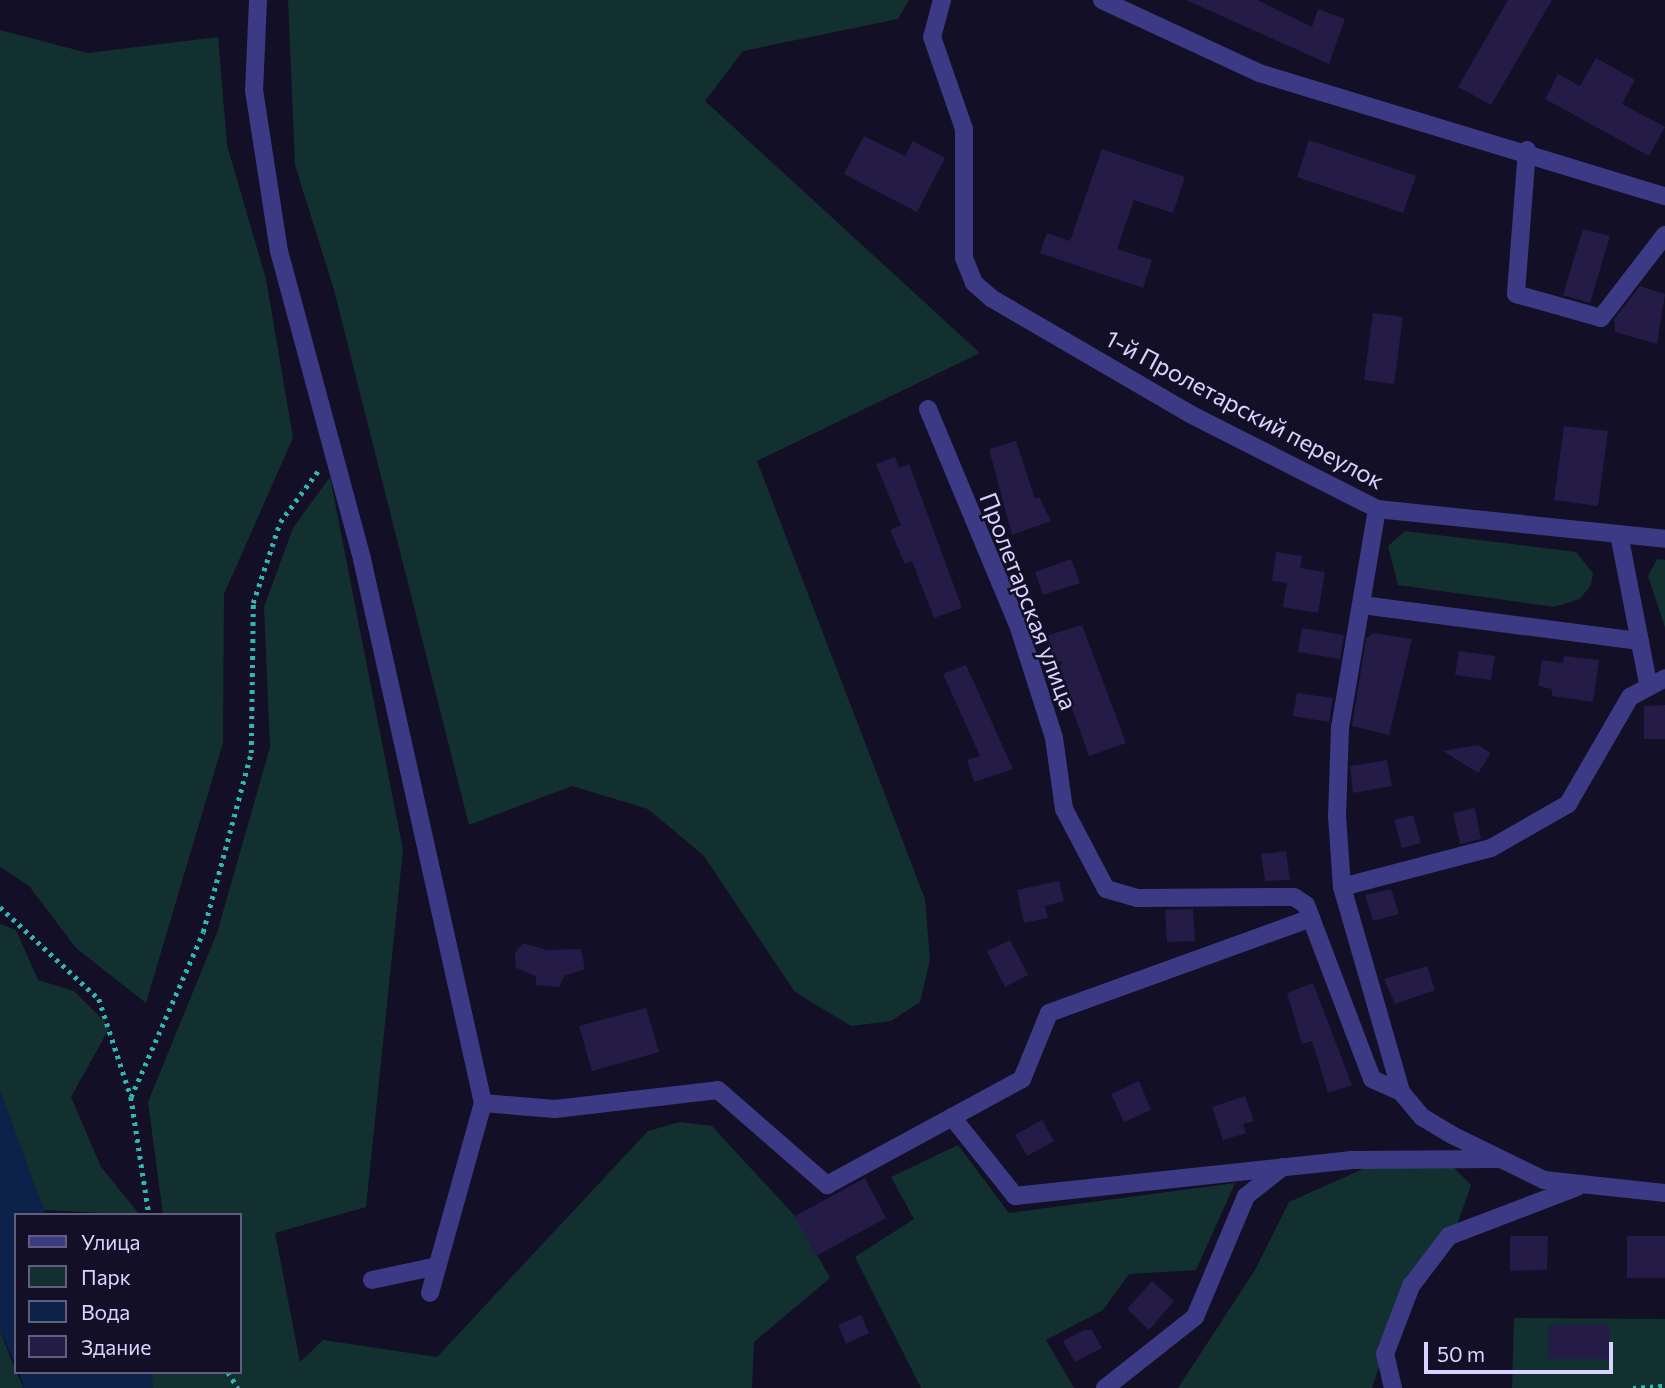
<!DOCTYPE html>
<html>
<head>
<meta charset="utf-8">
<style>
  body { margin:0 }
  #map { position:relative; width:1665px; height:1388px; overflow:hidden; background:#130f26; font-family:Commissioner,sans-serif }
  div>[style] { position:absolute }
  .green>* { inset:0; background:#12302f }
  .water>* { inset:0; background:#0c2248 }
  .building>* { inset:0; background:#241b47 }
  .path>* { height:4.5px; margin-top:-2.25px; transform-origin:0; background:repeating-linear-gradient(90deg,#2fb8b0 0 3.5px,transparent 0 8.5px) }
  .minor>* { height:18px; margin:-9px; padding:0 9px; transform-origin:9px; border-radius:9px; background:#3d3a85 }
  span { translate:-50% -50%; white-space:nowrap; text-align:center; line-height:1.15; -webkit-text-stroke:5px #130f26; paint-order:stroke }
  .street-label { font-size:24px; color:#d9d4ff }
  .legend { position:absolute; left:14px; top:1213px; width:228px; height:161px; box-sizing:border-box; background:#130f26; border:2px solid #625e7d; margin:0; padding:9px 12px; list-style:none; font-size:21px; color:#d9d4ff }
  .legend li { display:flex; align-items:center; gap:14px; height:35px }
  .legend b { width:35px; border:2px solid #625e7d }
  .scale { position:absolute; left:1424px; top:1342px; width:189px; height:32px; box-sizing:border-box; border:4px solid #d9d4ff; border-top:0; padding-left:9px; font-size:21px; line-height:24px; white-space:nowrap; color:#d9d4ff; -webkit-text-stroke:5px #130f26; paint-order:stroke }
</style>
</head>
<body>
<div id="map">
  <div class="green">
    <div style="clip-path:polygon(288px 0,909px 0,898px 19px,743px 51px,705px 101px,980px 353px,757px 461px,925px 899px,930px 960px,920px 1002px,891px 1021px,851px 1026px,795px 992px,704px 856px,648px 809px,572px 786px,469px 825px,334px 290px,295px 165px)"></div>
    <div style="clip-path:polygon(0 30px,88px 53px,218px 37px,227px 145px,266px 279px,293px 438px,224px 594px,223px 743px,146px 1003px,76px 948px,29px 886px,0 867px)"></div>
    <div style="clip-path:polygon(330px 477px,403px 850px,366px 1207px,275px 1233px,300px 1362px,323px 1340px,437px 1357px,648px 1131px,680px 1122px,712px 1126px,795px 1216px,830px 1278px,754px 1342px,752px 1388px,153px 1388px,151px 1372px,240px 1372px,240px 1215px,163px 1215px,148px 1102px,217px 933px,270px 747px,264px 607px,293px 528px)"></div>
    <div style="clip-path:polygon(1405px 531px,1576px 552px,1593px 573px,1591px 585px,1580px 599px,1554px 607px,1398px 585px,1388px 546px)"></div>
    <div style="clip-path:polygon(1657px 559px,1665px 560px,1665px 628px,1648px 576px)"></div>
    <div style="clip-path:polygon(0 924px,16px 930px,38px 980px,74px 991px,110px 1027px,71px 1097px,101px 1167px,140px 1215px,43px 1210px,0 1091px)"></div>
    <div style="clip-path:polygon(958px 1145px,1009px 1213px,1235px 1183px,1196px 1270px,1129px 1274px,1103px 1310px,1046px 1340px,1074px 1388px,921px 1388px,855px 1257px,914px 1219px,891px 1177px)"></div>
    <div style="clip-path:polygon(1444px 1158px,1471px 1185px,1457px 1225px,1403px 1296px,1372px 1388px,1178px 1388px,1255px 1270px,1289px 1202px,1381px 1161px)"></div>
    <div style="clip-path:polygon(1514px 1318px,1665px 1319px,1665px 1388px,1512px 1388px)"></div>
    <div style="clip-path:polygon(0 1330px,16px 1372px,24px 1388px,0 1388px)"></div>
  </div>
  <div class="water">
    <div style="clip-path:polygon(0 1091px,46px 1215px,16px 1215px,16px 1366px,0 1330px)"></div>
    <div style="clip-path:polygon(19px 1372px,151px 1372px,153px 1388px,24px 1388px)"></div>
  </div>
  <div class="building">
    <div style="clip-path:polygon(1186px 0,1257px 0,1312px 27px,1318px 9px,1345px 19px,1329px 64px)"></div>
    <div style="clip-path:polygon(1508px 0,1552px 0,1491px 105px,1458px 87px)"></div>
    <div style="clip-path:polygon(1596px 58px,1635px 80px,1622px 104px,1665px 127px,1649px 156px,1545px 99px,1558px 74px,1580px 86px)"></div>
    <div style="clip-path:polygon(864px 136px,905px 156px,913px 141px,945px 158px,917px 212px,844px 174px)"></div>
    <div style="clip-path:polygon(1309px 140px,1416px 176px,1403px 213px,1297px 177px)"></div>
    <div style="clip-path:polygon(1102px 149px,1185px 177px,1173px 213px,1134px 200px,1117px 249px,1152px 260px,1143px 288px,1040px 253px,1047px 233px,1070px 241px)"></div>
    <div style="clip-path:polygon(1583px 229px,1610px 236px,1590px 303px,1563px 295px)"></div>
    <div style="clip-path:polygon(1640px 286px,1665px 294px,1657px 344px,1615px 332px,1614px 319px)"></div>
    <div style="clip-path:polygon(1373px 313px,1403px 317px,1394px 384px,1364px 380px)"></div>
    <div style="clip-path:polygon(1564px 426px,1608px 431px,1598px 506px,1554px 500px)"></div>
    <div style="clip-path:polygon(1016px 441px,1035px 499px,1039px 497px,1051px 521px,1012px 535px,989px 449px)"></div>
    <div style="clip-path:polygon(895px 457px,899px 468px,909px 464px,962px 608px,934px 618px,912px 561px,905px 564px,890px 530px,901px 525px,876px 464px)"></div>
    <div style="clip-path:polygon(1276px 552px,1302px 556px,1300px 568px,1325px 572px,1318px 613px,1283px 607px,1287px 583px,1272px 581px)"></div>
    <div style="clip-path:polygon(1071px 559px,1080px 583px,1043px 595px,1035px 572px)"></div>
    <div style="clip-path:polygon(1082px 625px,1126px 743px,1089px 756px,1046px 636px)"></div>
    <div style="clip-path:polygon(1302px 628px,1344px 635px,1340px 659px,1298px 652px)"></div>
    <div style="clip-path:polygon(1373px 633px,1412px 639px,1389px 735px,1352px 726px,1366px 639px)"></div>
    <div style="clip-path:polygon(1459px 651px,1495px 656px,1491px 680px,1455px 675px)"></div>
    <div style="clip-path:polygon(1564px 656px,1599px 660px,1593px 702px,1552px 696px,1552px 689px,1538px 686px,1542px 660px,1563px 663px)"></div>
    <div style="clip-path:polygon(966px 665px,1013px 769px,974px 782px,967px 760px,980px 756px,943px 674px)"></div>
    <div style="clip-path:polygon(1297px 693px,1333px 698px,1329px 722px,1293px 716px)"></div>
    <div style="clip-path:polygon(1665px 705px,1665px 739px,1644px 739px,1644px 706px)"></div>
    <div style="clip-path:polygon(1478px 745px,1491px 753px,1478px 773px,1443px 751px)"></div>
    <div style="clip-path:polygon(1387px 760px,1392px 786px,1353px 793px,1350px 766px)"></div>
    <div style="clip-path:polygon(1475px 808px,1481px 839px,1460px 844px,1453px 813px)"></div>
    <div style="clip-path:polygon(1413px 815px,1421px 843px,1402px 848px,1394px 820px)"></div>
    <div style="clip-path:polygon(1286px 851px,1290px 880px,1265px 881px,1261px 854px)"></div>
    <div style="clip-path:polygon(1059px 881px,1064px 901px,1045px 906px,1048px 918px,1024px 923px,1017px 890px)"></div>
    <div style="clip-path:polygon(1391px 889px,1399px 914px,1373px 921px,1365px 895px)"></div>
    <div style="clip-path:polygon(1193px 909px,1195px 941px,1167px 942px,1165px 910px)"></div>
    <div style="clip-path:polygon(1010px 940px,1028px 975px,1005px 987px,987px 951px)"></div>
    <div style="clip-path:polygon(523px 943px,546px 950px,581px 949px,585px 969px,564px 976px,559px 987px,536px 985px,536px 976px,516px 968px,515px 953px)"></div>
    <div style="clip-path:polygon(1427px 966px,1435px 990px,1395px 1004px,1384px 979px)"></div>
    <div style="clip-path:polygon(1313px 983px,1352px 1085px,1328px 1093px,1312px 1041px,1302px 1044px,1287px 993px)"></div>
    <div style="clip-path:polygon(646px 1008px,659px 1052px,592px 1071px,579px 1026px)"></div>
    <div style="clip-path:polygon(1139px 1081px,1151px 1110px,1124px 1122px,1111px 1094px)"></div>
    <div style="clip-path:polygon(1245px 1096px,1254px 1121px,1243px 1124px,1246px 1133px,1223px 1140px,1212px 1107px)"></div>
    <div style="clip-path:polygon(1042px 1120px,1054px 1141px,1027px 1156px,1015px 1135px)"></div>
    <div style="clip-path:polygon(865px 1178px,886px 1218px,816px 1256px,795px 1216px)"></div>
    <div style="clip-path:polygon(1510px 1236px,1548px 1236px,1547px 1270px,1510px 1271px)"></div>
    <div style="clip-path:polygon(1627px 1236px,1665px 1236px,1665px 1278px,1627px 1278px)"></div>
    <div style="clip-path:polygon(1152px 1281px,1174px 1301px,1149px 1330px,1127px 1309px)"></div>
    <div style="clip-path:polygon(861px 1315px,869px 1333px,846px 1344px,838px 1325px)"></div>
    <div style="clip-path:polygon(1549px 1325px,1609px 1325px,1609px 1359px,1548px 1359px)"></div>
    <div style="clip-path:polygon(1084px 1330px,1092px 1330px,1102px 1348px,1075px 1362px,1063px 1341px)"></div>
  </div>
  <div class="path">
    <div style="left:0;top:907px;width:135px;rotate:42.9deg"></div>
    <div style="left:99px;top:999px;width:103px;rotate:71.9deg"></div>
    <div style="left:131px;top:1097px;width:119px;rotate:81.3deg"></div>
    <div style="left:131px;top:1097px;width:180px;rotate:-66.4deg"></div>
    <div style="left:203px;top:932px;width:185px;rotate:-75deg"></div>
    <div style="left:251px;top:753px;width:150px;rotate:-89.2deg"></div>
    <div style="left:253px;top:603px;width:85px;rotate:-71.6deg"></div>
    <div style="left:280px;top:522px;width:64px;rotate:-53.3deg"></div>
    <div style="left:228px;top:1372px;width:19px;rotate:58deg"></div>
    <div style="left:1633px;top:1388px;width:32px;rotate:-4deg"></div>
  </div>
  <div class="minor">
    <div style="left:258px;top:0;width:90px;rotate:92.5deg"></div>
    <div style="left:254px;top:90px;width:163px;rotate:81.2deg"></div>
    <div style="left:279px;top:251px;width:319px;rotate:74.9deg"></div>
    <div style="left:362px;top:559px;width:557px;rotate:77.46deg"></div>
    <div style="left:483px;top:1103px;width:197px;rotate:105.6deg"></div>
    <div style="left:942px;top:0;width:38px;rotate:105deg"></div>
    <div style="left:932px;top:37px;width:97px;rotate:70.8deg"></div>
    <div style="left:964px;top:129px;width:129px;rotate:90deg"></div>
    <div style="left:964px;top:258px;width:27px;rotate:68deg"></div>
    <div style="left:974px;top:283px;width:23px;rotate:41deg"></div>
    <div style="left:991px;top:298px;width:230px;rotate:30.2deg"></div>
    <div style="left:1190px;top:414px;width:210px;rotate:26.9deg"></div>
    <div style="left:1377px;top:509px;width:290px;rotate:5.9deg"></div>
    <div style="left:1102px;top:0;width:173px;rotate:24.9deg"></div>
    <div style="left:1259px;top:73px;width:424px;rotate:16.9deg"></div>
    <div style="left:1527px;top:150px;width:144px;rotate:94.4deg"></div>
    <div style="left:1516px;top:294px;width:88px;rotate:15.8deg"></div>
    <div style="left:1601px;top:318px;width:105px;rotate:-52.4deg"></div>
    <div style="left:928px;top:409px;width:237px;rotate:67.4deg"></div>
    <div style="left:1019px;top:628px;width:115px;rotate:72.3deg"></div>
    <div style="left:1054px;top:738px;width:72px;rotate:82deg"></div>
    <div style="left:1064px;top:809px;width:90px;rotate:62.3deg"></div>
    <div style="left:1106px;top:889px;width:33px;rotate:16deg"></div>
    <div style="left:1138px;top:898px;width:156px;rotate:-0.4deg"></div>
    <div style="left:1294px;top:897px;width:14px;rotate:34deg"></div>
    <div style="left:1306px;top:905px;width:186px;rotate:69.2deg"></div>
    <div style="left:1372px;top:1079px;width:32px;rotate:24deg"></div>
    <div style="left:1401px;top:1092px;width:33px;rotate:50deg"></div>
    <div style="left:1422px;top:1117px;width:35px;rotate:31deg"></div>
    <div style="left:1452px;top:1135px;width:102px;rotate:26.1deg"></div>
    <div style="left:1544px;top:1180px;width:122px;rotate:6.1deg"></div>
    <div style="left:1377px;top:509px;width:221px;rotate:99.6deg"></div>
    <div style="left:1340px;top:727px;width:89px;rotate:91.9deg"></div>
    <div style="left:1337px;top:816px;width:71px;rotate:86deg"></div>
    <div style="left:1342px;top:887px;width:213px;rotate:73.9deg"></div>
    <div style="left:1619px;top:534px;width:152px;rotate:79deg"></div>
    <div style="left:1362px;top:605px;width:280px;rotate:7.4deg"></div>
    <div style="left:1342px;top:887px;width:154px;rotate:-14.7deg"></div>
    <div style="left:1491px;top:848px;width:89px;rotate:-29.7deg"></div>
    <div style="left:1568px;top:804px;width:124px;rotate:-59.9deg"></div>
    <div style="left:1630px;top:697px;width:40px;rotate:-28deg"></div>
    <div style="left:483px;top:1103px;width:72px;rotate:4.8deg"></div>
    <div style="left:555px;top:1109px;width:164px;rotate:-6.6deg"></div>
    <div style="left:718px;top:1090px;width:145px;rotate:41.1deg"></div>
    <div style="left:827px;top:1185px;width:222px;rotate:-28.5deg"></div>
    <div style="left:1022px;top:1079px;width:71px;rotate:-67.8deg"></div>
    <div style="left:1049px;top:1013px;width:279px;rotate:-19.9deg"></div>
    <div style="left:952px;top:1117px;width:101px;rotate:51.4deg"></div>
    <div style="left:1015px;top:1196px;width:337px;rotate:-6.1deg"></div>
    <div style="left:1350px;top:1160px;width:146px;rotate:-0.4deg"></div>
    <div style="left:372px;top:1280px;width:67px;rotate:-12deg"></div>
    <div style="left:1105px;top:1388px;width:115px;rotate:-38.3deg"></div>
    <div style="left:1195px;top:1317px;width:131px;rotate:-67.1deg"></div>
    <div style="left:1246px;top:1196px;width:47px;rotate:-38.1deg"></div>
    <div style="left:1393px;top:1388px;width:35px;rotate:-103deg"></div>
    <div style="left:1385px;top:1354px;width:73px;rotate:-69.1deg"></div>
    <div style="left:1411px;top:1286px;width:63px;rotate:-52.8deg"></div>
    <div style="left:1449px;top:1236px;width:137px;rotate:-20.9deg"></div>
  </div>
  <div class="street-label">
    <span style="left:1245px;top:409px;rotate:28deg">1-й Пролетарский переулок</span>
    <span style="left:1029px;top:601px;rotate:69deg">Пролетарская улица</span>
  </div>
  <ul class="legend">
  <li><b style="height:9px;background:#3d3a85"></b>Улица</li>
  <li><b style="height:19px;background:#12302f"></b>Парк</li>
  <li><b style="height:19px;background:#0c2248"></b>Вода</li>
  <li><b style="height:19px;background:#241b47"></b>Здание</li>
  </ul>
  <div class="scale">50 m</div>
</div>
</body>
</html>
